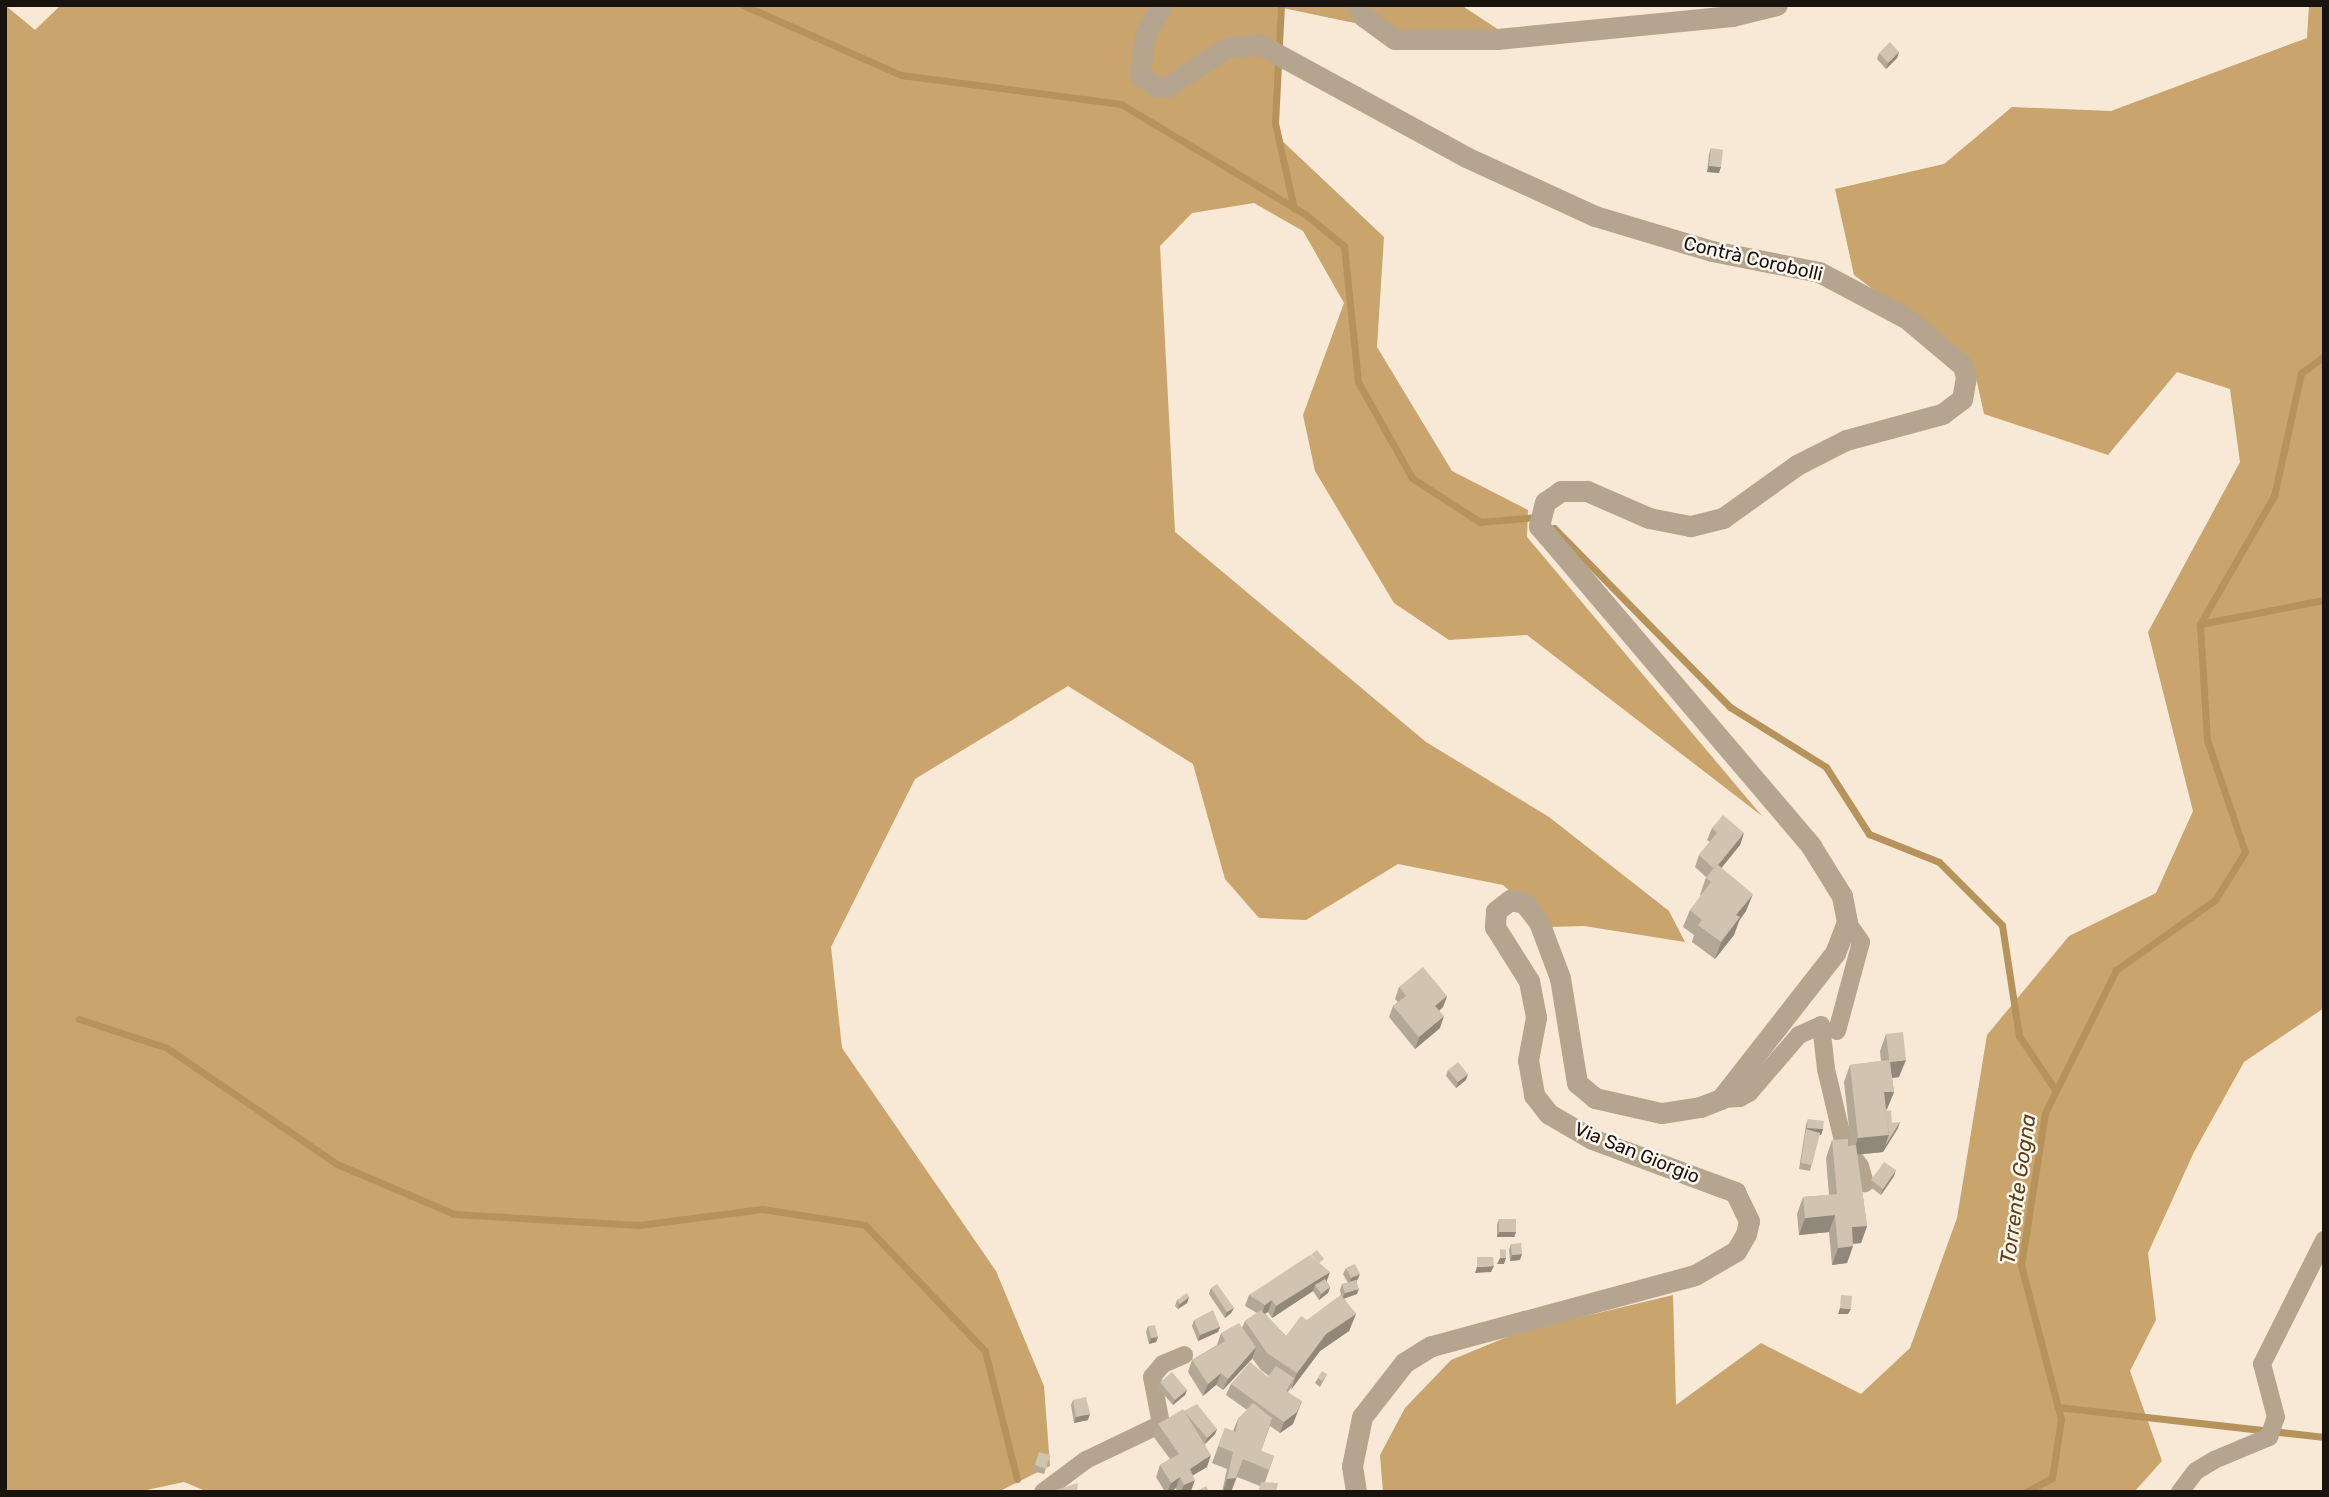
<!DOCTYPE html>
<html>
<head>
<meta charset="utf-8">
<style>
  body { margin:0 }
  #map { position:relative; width:2329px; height:1497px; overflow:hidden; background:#f7e9d6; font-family:Rubik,sans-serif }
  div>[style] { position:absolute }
  .forest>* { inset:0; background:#c9a46c }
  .stream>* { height:7px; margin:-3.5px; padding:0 3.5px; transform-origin:3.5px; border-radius:3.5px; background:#b7935c }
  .minor>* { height:18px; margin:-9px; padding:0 9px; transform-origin:9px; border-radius:9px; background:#b6a58e }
  .tertiary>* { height:21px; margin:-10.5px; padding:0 10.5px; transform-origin:10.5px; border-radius:10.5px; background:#b6a58e }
  .wall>* { inset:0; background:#b3a896 }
  .shaded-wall>* { inset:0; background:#92887a }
  .building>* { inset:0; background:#d0c3af }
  span { translate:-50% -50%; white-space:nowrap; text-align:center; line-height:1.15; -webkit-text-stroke:5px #fef8f0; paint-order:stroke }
  .street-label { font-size:19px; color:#18140d }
  .water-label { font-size:21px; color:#5b4115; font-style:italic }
  .frame { position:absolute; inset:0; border:7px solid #18140d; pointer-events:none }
</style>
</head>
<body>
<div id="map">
  <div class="forest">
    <div style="clip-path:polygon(5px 5px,35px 30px,61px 5px,1461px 5px,1499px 30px,1407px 34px,1278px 7px,1276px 135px,1384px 237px,1377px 347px,1452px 471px,1528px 510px,1527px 537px,1762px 816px,1527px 635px,1449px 640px,1394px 603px,1315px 471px,1303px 415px,1344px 303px,1303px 231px,1254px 203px,1192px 213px,1160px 246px,1175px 532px,1426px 742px,1549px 817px,1669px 911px,1685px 942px,1584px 926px,1552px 927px,1503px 885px,1398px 864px,1306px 920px,1259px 918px,1225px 879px,1193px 764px,1068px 686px,915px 779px,831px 947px,842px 1048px,996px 1271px,1044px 1386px,1050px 1466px,998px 1492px,208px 1492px,184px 1482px,137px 1492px,5px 1492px)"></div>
    <div style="clip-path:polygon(2309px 5px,2324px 5px,2324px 1008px,2244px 1062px,2194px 1152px,2148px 1253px,2156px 1320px,2130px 1371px,2162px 1461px,2134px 1492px,1383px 1492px,1380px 1455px,1405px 1408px,1451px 1360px,1519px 1332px,1673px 1295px,1676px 1405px,1761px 1343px,1861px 1394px,1910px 1348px,1957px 1218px,1987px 1035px,2069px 936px,2156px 893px,2193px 811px,2148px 632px,2240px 462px,2230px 389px,2177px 372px,2108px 455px,1984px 414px,1973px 364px,1854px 275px,1835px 189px,1944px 164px,2012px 107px,2111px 111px,2307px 38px)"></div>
  </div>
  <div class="stream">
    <div style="left:743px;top:5px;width:173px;rotate:23.9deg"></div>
    <div style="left:901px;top:75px;width:222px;rotate:7.5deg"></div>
    <div style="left:1121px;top:104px;width:214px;rotate:30.9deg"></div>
    <div style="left:1305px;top:214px;width:50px;rotate:39.4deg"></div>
    <div style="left:1344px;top:246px;width:137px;rotate:84.1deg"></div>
    <div style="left:1358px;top:382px;width:110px;rotate:60.6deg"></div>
    <div style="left:1412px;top:478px;width:81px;rotate:32.9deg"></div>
    <div style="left:1480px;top:522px;width:57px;rotate:-5deg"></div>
    <div style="left:1281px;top:5px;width:118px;rotate:92.9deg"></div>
    <div style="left:1275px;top:123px;width:88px;rotate:77.5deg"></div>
    <div style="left:1554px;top:528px;width:251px;rotate:45.5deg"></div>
    <div style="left:1730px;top:707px;width:113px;rotate:32deg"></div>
    <div style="left:1826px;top:767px;width:80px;rotate:57.3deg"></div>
    <div style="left:1869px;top:834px;width:75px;rotate:21.8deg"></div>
    <div style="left:1939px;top:862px;width:89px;rotate:45deg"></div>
    <div style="left:2002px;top:925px;width:112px;rotate:81.3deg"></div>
    <div style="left:2019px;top:1036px;width:63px;rotate:56.1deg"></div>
    <div style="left:2200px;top:624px;width:126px;rotate:-11deg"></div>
    <div style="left:79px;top:1019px;width:93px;rotate:18.2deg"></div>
    <div style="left:167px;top:1048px;width:206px;rotate:34.3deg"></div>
    <div style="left:337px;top:1164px;width:127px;rotate:23.1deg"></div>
    <div style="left:454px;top:1214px;width:185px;rotate:3.4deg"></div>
    <div style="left:639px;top:1225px;width:124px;rotate:-7.4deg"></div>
    <div style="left:762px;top:1209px;width:104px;rotate:8.8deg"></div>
    <div style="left:865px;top:1225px;width:174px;rotate:46.4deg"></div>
    <div style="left:985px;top:1351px;width:132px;rotate:76deg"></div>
    <div style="left:2057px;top:1407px;width:269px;rotate:6.4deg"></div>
    <div style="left:2025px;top:1492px;width:30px;rotate:-27deg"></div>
    <div style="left:2052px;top:1478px;width:60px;rotate:-81.3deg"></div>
    <div style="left:2061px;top:1419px;width:159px;rotate:-104.6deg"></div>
    <div style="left:2021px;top:1265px;width:154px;rotate:-81deg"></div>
    <div style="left:2045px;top:1113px;width:160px;rotate:-63.6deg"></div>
    <div style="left:2116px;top:970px;width:121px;rotate:-35.3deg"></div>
    <div style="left:2215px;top:900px;width:57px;rotate:-58deg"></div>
    <div style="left:2245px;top:852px;width:118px;rotate:-108.7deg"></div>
    <div style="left:2207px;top:740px;width:116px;rotate:-93.5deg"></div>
    <div style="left:2200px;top:624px;width:148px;rotate:-60deg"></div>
    <div style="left:2274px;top:496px;width:126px;rotate:-77.6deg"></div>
    <div style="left:2301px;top:373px;width:29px;rotate:-36deg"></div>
  </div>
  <div class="minor">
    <div style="left:1837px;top:1031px;width:92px;rotate:-74.9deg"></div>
    <div style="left:1861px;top:942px;width:24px;rotate:-125deg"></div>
    <div style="left:1721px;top:1099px;width:19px;rotate:-3deg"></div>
    <div style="left:1740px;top:1098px;width:10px;rotate:-29deg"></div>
    <div style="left:1749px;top:1093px;width:77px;rotate:-49.2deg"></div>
    <div style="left:1799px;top:1035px;width:24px;rotate:-24deg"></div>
    <div style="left:1821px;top:1025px;width:44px;rotate:83.5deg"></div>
    <div style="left:1826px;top:1069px;width:78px;rotate:76.7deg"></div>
    <div style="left:1844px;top:1145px;width:26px;rotate:53deg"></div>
    <div style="left:1860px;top:1166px;width:18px;rotate:74deg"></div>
    <div style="left:1043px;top:1492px;width:54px;rotate:-36.7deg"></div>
    <div style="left:1086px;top:1460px;width:83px;rotate:-25.6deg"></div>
    <div style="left:1161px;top:1424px;width:48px;rotate:-100.8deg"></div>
    <div style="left:1152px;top:1377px;width:17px;rotate:-50deg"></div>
    <div style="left:1163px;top:1364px;width:23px;rotate:-23deg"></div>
    <div style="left:2180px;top:1492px;width:26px;rotate:-53deg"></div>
    <div style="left:2196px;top:1471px;width:21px;rotate:-31deg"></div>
    <div style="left:2214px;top:1460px;width:60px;rotate:-22.7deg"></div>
    <div style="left:2269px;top:1437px;width:21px;rotate:-71deg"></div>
    <div style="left:2276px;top:1417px;width:55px;rotate:-104.8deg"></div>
    <div style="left:2262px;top:1364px;width:139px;rotate:-63.4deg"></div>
  </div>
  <div class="tertiary">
    <div style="left:1162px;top:5px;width:32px;rotate:120deg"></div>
    <div style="left:1146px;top:33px;width:42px;rotate:99.7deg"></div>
    <div style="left:1139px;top:74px;width:22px;rotate:36deg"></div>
    <div style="left:1157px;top:87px;width:10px"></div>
    <div style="left:1167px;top:87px;width:71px;rotate:-33.5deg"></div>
    <div style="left:1226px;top:48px;width:33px;rotate:-7deg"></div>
    <div style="left:1259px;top:44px;width:236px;rotate:28.6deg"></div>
    <div style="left:1466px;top:157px;width:142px;rotate:24.6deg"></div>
    <div style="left:1595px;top:216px;width:122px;rotate:16.7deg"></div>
    <div style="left:1712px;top:251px;width:109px;rotate:11.1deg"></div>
    <div style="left:1819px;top:272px;width:98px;rotate:27.9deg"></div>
    <div style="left:1906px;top:318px;width:75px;rotate:40.1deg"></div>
    <div style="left:1963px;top:366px;width:11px;rotate:75deg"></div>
    <div style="left:1966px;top:377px;width:22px;rotate:100deg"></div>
    <div style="left:1962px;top:399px;width:25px;rotate:143deg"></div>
    <div style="left:1942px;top:414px;width:99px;rotate:164.8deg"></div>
    <div style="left:1846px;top:440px;width:55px;rotate:153deg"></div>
    <div style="left:1797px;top:465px;width:91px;rotate:144.4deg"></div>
    <div style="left:1723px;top:518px;width:34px;rotate:166deg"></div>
    <div style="left:1690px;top:526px;width:42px;rotate:-169deg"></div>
    <div style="left:1649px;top:518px;width:68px;rotate:-156.5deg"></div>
    <div style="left:1587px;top:491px;width:26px;rotate:180deg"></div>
    <div style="left:1561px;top:491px;width:19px;rotate:145deg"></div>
    <div style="left:1545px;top:502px;width:25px;rotate:104deg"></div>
    <div style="left:1539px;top:526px;width:420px;rotate:49.6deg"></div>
    <div style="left:1811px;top:846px;width:59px;rotate:58.2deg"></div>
    <div style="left:1842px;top:896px;width:26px;rotate:79deg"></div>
    <div style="left:1847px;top:922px;width:33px;rotate:111deg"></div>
    <div style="left:1835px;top:953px;width:185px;rotate:128deg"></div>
    <div style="left:1721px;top:1099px;width:22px;rotate:159deg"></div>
    <div style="left:1700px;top:1107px;width:39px;rotate:171deg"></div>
    <div style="left:1661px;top:1113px;width:68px;rotate:-167.2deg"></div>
    <div style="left:1595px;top:1098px;width:23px;rotate:-140deg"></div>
    <div style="left:1577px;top:1083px;width:106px;rotate:-99.2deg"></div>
    <div style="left:1560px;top:978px;width:60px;rotate:-110.6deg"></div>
    <div style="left:1539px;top:922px;width:24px;rotate:-128deg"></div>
    <div style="left:1524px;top:903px;width:14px;rotate:-168deg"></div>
    <div style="left:1510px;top:900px;width:18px;rotate:142deg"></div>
    <div style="left:1496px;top:911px;width:16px;rotate:94deg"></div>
    <div style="left:1495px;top:927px;width:64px;rotate:57.8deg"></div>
    <div style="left:1529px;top:981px;width:37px;rotate:79deg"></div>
    <div style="left:1536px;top:1017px;width:44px;rotate:100.5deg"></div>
    <div style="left:1528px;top:1060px;width:36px;rotate:80deg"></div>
    <div style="left:1534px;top:1095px;width:24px;rotate:52deg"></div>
    <div style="left:1549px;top:1114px;width:50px;rotate:30.2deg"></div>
    <div style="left:1592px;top:1139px;width:153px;rotate:20.3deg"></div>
    <div style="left:1735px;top:1192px;width:32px;rotate:64deg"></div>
    <div style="left:1749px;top:1221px;width:13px;rotate:103deg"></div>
    <div style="left:1746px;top:1234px;width:20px;rotate:120deg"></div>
    <div style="left:1736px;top:1251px;width:48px;rotate:149.7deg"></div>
    <div style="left:1695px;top:1275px;width:273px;rotate:164.9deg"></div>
    <div style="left:1431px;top:1346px;width:32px;rotate:148deg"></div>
    <div style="left:1404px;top:1363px;width:68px;rotate:127.9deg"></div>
    <div style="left:1362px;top:1417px;width:50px;rotate:101.5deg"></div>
    <div style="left:1352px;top:1466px;width:26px;rotate:81deg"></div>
    <div style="left:1357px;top:5px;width:13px;rotate:61deg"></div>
    <div style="left:1363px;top:16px;width:39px;rotate:36deg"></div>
    <div style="left:1395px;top:39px;width:102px"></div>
    <div style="left:1497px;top:39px;width:236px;rotate:-5.6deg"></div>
    <div style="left:1732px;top:16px;width:46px;rotate:-13.7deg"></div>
  </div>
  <div class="wall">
    <div style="clip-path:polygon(1899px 52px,1897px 58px,1886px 69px,1877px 59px,1879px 53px)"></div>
    <div style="clip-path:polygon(1711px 148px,1719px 173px,1707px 172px,1709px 154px)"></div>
    <div style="clip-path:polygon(1712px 828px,1744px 833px,1740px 845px,1721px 868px,1746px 911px,1739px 921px,1734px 935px,1715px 959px,1692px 942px,1694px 935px,1683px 927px,1690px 910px,1701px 896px,1700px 895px,1706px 877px,1695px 867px,1699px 855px,1710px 842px,1707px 840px)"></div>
    <div style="clip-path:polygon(1399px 987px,1447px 996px,1443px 1007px,1439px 1011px,1440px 1028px,1415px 1049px,1389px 1017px,1393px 1006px,1398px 1002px,1395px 999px)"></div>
    <div style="clip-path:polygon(1886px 1034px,1899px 1077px,1892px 1078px,1894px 1092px,1887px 1109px,1886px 1109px,1892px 1123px,1898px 1128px,1883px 1152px,1857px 1155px,1867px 1226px,1861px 1243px,1853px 1244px,1853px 1246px,1847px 1263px,1832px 1265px,1829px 1232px,1799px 1235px,1797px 1214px,1803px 1197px,1829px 1195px,1826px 1158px,1832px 1140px,1848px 1146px,1851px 1146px,1844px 1082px,1850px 1065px,1881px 1061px,1880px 1051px)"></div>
    <div style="clip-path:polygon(1448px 1070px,1466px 1080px,1456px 1088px,1446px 1076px)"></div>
    <div style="clip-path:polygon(1808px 1119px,1823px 1129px,1821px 1135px,1819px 1135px,1810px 1171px,1799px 1169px,1806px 1125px)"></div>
    <div style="clip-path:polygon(1894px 1176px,1881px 1195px,1869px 1186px,1871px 1180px)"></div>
    <div style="clip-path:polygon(1499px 1219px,1516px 1232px,1514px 1237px,1497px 1237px,1497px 1224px)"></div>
    <div style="clip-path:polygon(1511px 1244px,1520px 1260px,1510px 1261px,1509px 1250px)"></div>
    <div style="clip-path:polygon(1322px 1265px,1327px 1282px,1330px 1287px,1328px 1293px,1319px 1300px,1313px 1291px,1272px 1318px,1268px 1312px,1265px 1314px,1286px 1336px,1341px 1295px,1340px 1290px,1342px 1284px,1348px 1283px,1343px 1274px,1346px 1268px,1358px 1279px,1357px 1280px,1357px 1294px,1344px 1299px,1356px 1314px,1349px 1331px,1320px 1351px,1288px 1392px,1293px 1424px,1280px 1433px,1270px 1426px,1261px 1451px,1274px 1456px,1265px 1482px,1260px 1486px,1237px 1477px,1231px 1492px,1222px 1492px,1227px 1469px,1212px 1463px,1225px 1428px,1233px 1431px,1238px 1419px,1247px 1410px,1226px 1395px,1231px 1384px,1268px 1377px,1269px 1376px,1261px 1370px,1252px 1358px,1223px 1390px,1216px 1385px,1203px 1396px,1188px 1372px,1192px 1360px,1217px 1345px,1221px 1333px,1242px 1328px,1245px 1321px,1257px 1313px,1245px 1306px,1249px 1295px)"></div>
    <div style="clip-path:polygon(1211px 1288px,1234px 1308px,1231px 1313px,1225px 1318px,1209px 1294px)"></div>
    <div style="clip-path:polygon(1189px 1297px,1187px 1303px,1178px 1309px,1175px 1306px,1177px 1300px)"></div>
    <div style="clip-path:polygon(1194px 1320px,1220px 1327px,1218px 1332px,1198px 1341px,1192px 1326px)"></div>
    <div style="clip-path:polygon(1148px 1326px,1158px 1337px,1156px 1342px,1149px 1344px,1146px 1332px)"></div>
    <div style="clip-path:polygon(1327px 1374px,1320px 1387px,1315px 1383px,1318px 1378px)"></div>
    <div style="clip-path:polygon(1160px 1382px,1187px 1390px,1185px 1395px,1173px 1405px,1158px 1388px)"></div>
    <div style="clip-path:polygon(1073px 1400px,1088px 1420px,1074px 1423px,1071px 1405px)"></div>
    <div style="clip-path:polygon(1184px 1411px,1217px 1429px,1215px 1434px,1205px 1444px,1207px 1467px,1193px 1475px,1191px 1491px,1177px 1492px,1176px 1488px,1171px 1492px,1165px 1492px,1156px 1477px,1160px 1465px,1170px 1459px,1153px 1436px,1158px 1424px)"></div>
    <div style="clip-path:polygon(1050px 1455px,1044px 1474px,1033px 1471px,1036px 1457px)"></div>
  </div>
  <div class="shaded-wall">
    <div style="clip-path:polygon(1899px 52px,1897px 58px,1886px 69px,1888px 63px)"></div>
    <div style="clip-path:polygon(1709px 166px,1721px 167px,1719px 173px,1707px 172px)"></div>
    <div style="clip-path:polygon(1744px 833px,1740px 845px,1711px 881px,1715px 869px)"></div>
    <div style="clip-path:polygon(1753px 894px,1746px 911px,1739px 921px,1734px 935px,1715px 959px,1721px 942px,1736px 915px)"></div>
    <div style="clip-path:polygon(1447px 996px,1443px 1007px,1431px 1018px,1435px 1006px)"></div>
    <div style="clip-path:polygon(1444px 1016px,1440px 1028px,1415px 1049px,1419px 1037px)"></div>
    <div style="clip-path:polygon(1906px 1060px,1899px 1077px,1884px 1079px,1890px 1062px)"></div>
    <div style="clip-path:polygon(1468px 1074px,1466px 1080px,1456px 1088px,1458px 1082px)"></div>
    <div style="clip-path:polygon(1884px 1092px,1894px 1092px,1887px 1109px,1878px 1110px)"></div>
    <div style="clip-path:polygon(1900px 1122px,1898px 1128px,1883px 1152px,1852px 1155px,1858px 1138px)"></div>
    <div style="clip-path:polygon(1807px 1128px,1823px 1129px,1821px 1135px,1805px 1134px)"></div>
    <div style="clip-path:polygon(1896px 1170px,1894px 1176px,1881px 1195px,1883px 1189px)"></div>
    <div style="clip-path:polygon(1835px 1215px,1829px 1232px,1799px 1235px,1805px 1218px)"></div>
    <div style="clip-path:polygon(1867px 1226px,1861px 1243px,1846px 1244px,1852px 1227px)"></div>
    <div style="clip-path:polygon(1499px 1232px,1516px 1232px,1514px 1237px,1497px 1237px)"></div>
    <div style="clip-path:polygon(1853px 1246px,1847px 1263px,1832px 1265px,1838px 1248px)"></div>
    <div style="clip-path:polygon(1522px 1254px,1520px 1260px,1510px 1261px,1512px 1255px)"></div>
    <div style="clip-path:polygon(1500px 1258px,1506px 1258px,1504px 1264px,1497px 1264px)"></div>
    <div style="clip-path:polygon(1494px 1266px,1491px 1272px,1475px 1273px,1477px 1267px)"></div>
    <div style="clip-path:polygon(1330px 1272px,1326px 1283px,1315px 1285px,1313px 1291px,1272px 1318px,1276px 1306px)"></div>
    <div style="clip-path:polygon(1360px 1274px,1358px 1279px,1349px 1284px,1351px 1278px)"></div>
    <div style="clip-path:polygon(1330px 1287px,1328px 1293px,1319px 1300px,1321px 1294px)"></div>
    <div style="clip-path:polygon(1359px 1289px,1357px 1294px,1342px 1299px,1345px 1293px)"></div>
    <div style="clip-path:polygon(1189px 1297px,1187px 1303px,1178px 1309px,1180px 1304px)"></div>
    <div style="clip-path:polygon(1272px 1300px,1268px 1312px,1261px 1316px,1265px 1305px)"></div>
    <div style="clip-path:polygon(1234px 1308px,1231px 1313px,1225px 1318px,1227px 1312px)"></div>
    <div style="clip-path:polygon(1840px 1308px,1851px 1309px,1848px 1314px,1838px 1314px)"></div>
    <div style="clip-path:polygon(1356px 1314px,1349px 1331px,1320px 1351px,1291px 1390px,1297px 1373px,1326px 1334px)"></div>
    <div style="clip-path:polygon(1220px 1327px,1218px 1332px,1198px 1341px,1200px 1335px)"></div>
    <div style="clip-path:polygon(1158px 1337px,1156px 1342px,1149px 1344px,1151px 1338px)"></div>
    <div style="clip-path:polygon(1256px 1347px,1252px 1359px,1223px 1390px,1228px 1379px)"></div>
    <div style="clip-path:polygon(1221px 1373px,1216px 1385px,1203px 1396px,1208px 1384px)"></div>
    <div style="clip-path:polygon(1187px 1390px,1185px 1395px,1173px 1405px,1175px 1400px)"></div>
    <div style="clip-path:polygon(1302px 1401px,1293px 1424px,1280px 1433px,1284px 1422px)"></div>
    <div style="clip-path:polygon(1090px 1414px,1088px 1420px,1074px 1423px,1076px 1417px)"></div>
    <div style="clip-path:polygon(1217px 1429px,1215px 1434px,1205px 1444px,1207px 1438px)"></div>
    <div style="clip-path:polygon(1211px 1455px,1207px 1467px,1185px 1480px,1190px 1469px)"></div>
    <div style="clip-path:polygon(1243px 1459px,1231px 1492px,1223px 1492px,1227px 1479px)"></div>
    <div style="clip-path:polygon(1180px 1477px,1176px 1488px,1171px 1492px,1167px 1492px,1171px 1483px)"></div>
    <div style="clip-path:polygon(1195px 1480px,1191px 1491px,1181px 1492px,1184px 1485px)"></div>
  </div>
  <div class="building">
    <div style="clip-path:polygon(1890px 42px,1899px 52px,1888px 63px,1879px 53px)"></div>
    <div style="clip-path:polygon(1711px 148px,1723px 150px,1721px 167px,1709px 166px)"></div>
    <div style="clip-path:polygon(1723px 815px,1744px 833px,1718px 865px,1717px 864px,1713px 868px,1699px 855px,1717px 833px,1712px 828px)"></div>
    <div style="clip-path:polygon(1717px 864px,1753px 894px,1736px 915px,1740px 917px,1721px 942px,1698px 925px,1702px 920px,1690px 910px,1711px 882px,1706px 878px)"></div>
    <div style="clip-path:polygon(1423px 967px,1447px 996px,1435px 1006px,1444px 1016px,1419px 1037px,1393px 1006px,1406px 996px,1399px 987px)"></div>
    <div style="clip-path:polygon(1903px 1032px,1906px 1060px,1890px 1062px,1894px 1092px,1884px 1092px,1889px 1135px,1858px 1138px,1850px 1065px,1889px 1060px,1886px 1034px)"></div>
    <div style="clip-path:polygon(1458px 1062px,1468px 1074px,1458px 1082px,1448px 1070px)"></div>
    <div style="clip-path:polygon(1891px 1110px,1892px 1123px,1900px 1122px,1885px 1146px,1889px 1135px,1886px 1111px)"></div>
    <div style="clip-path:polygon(1808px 1119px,1824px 1121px,1823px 1129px,1807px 1128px)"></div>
    <div style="clip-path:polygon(1806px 1129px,1820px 1133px,1812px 1165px,1801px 1163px)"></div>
    <div style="clip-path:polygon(1848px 1139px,1848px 1146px,1856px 1145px,1867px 1226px,1852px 1227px,1853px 1246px,1838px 1248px,1835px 1215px,1805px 1218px,1803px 1197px,1837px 1194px,1832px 1140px)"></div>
    <div style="clip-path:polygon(1884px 1162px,1896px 1170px,1883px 1189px,1871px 1180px)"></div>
    <div style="clip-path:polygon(1499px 1219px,1516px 1219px,1516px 1232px,1499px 1232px)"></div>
    <div style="clip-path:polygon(1521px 1243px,1522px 1254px,1512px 1255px,1511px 1244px)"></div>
    <div style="clip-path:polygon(1500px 1249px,1506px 1250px,1506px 1258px,1500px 1258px)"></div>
    <div style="clip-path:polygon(1317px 1250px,1324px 1259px,1319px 1263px,1311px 1255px)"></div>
    <div style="clip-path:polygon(1310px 1255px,1330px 1272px,1276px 1306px,1272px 1300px,1265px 1305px,1249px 1295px)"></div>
    <div style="clip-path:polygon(1477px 1257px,1493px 1257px,1494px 1266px,1477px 1267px)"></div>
    <div style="clip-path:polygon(1355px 1264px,1360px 1274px,1351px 1278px,1346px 1268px)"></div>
    <div style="clip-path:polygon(1325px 1279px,1330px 1287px,1321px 1294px,1315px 1285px)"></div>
    <div style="clip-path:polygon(1356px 1280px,1359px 1289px,1345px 1293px,1342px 1284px)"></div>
    <div style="clip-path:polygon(1217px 1284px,1234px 1308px,1227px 1312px,1211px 1288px)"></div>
    <div style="clip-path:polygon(1187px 1293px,1189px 1297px,1180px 1304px,1177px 1300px)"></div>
    <div style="clip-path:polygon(1341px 1295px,1356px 1314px,1326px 1334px,1297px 1373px,1267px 1353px,1245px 1321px,1261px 1310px,1286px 1336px,1301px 1316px,1307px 1320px)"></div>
    <div style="clip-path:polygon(1841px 1295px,1852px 1296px,1851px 1309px,1840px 1308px)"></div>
    <div style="clip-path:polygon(1213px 1310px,1220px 1327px,1200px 1335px,1194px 1320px)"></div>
    <div style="clip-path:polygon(1239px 1323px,1256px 1347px,1228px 1379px,1221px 1373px,1208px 1384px,1192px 1360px,1225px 1341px,1221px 1333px)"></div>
    <div style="clip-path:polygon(1155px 1325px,1158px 1337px,1151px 1338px,1148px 1326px)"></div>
    <div style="clip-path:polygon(1250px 1362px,1268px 1377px,1276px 1366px,1294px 1378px,1286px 1391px,1302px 1401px,1297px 1412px,1284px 1422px,1231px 1384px)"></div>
    <div style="clip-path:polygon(1322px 1371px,1327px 1374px,1322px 1381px,1318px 1378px)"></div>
    <div style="clip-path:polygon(1172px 1372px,1187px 1390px,1175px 1400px,1160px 1382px)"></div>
    <div style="clip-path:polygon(1086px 1397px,1090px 1414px,1076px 1417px,1073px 1400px)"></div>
    <div style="clip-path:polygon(1253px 1403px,1272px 1418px,1261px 1451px,1274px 1456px,1269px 1470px,1243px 1459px,1236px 1478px,1227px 1479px,1233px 1452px,1218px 1446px,1225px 1428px,1236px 1432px,1238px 1419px)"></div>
    <div style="clip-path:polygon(1197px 1404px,1217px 1429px,1207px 1438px,1184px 1411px)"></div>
    <div style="clip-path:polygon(1183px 1409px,1211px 1455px,1190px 1469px,1195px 1480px,1184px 1485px,1180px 1477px,1171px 1483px,1160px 1465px,1179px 1454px,1158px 1424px)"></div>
    <div style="clip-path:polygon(1039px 1452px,1050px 1455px,1046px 1469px,1035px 1465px)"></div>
    <div style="clip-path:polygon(1261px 1482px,1278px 1483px,1276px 1492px,1258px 1492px)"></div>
    <div style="clip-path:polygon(1078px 1483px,1077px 1492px,1056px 1492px,1056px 1490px)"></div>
    <div style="clip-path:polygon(1206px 1486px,1209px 1492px,1195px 1492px)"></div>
  </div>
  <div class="street-label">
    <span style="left:1753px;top:259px;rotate:13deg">Contrà Corobolli</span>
    <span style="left:1637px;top:1153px;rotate:22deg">Via San Giorgio</span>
  </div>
  <div class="water-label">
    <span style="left:2018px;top:1189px;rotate:-82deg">Torrente Gogna</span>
  </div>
  <div class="frame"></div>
</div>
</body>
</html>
